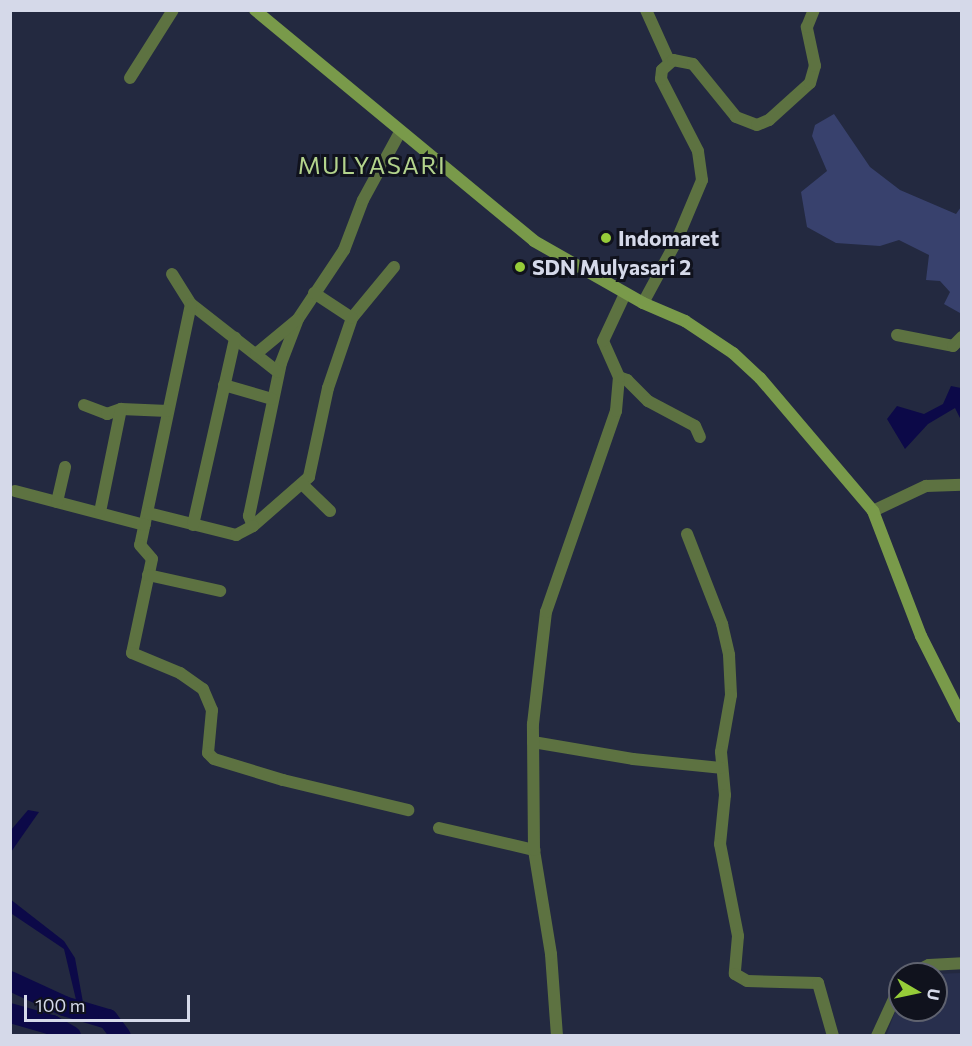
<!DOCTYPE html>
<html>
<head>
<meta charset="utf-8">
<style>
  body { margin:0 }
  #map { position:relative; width:972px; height:1046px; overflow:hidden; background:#232940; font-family:Commissioner,sans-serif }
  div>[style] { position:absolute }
  .built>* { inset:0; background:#282f4d }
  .green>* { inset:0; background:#38416d }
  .water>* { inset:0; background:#0c0948 }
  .river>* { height:20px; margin:-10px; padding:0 10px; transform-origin:10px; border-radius:10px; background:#0c0948 }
  .street>* { height:12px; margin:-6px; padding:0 6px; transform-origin:6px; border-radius:6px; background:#5d7241 }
  .secondary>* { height:12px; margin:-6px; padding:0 6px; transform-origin:6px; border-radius:6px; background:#799a4a }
  .dots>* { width:16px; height:16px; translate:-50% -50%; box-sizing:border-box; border:3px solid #10121d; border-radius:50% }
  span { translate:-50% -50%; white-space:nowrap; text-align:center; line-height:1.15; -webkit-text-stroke:6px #10121d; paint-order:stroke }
  .poi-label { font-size:21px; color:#d5d9e9; font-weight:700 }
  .left { translate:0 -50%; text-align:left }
  .quarter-label { font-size:24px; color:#b3d38c; letter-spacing:1.5px }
  .frame { position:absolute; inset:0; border:12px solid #d5d9e9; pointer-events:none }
  .north { position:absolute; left:888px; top:962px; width:60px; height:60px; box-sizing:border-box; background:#10121d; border:2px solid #5f626f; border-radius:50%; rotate:99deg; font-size:16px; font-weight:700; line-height:24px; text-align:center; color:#d5d9e9 }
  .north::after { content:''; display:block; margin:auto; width:21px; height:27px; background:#96cc39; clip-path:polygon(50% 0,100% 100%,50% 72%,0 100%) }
  .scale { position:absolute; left:24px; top:995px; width:166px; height:27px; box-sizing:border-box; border:3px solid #d5d9e9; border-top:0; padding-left:8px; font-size:18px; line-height:21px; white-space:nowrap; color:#d5d9e9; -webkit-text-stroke:4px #10121d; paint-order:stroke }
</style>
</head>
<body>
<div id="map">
  <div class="built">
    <div style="clip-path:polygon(961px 973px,961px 1035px,886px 1036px,900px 999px,900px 1010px,936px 1010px,935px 974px)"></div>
  </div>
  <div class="green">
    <div style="clip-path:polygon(834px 114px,870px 167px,900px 190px,956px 214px,961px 207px,960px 313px,944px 304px,950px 292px,940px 281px,926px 280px,929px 255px,899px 240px,880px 246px,836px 243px,807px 227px,801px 192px,827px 171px,812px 136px,815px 125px)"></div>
  </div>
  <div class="water">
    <div style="clip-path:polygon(951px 386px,961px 388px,961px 420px,955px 408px,928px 424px,905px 449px,887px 419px,897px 406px,924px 414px,943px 404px)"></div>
    <div style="clip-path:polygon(28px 810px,39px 812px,11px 852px,11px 830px)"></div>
    <div style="clip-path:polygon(10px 899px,64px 941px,75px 958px,84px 1008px,64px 1006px,77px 1004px,64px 949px,12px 914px)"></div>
  </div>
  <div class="river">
    <div style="left:10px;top:981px;width:60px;rotate:24.8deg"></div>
    <div style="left:64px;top:1006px;width:46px;rotate:16.5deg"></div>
    <div style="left:108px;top:1019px;width:21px;rotate:53deg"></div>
    <div style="left:10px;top:1013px;width:44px;rotate:15.9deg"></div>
    <div style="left:52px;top:1025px;width:22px;rotate:30deg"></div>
  </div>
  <div class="street">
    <div style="left:646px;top:10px;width:56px;rotate:65.7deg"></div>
    <div style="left:130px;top:78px;width:80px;rotate:-57.7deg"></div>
    <div style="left:394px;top:267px;width:66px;rotate:129.5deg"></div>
    <div style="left:352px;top:318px;width:74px;rotate:108.9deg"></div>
    <div style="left:328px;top:388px;width:91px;rotate:102.1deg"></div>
    <div style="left:309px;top:477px;width:74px;rotate:138.8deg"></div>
    <div style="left:253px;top:526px;width:11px;rotate:-112deg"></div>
    <div style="left:249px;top:516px;width:156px;rotate:-78.2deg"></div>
    <div style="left:281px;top:363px;width:47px;rotate:-68.9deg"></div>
    <div style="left:298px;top:319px;width:83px;rotate:-56.3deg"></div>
    <div style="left:344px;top:250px;width:53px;rotate:-69.2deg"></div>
    <div style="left:363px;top:200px;width:75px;rotate:-61.4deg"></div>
    <div style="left:172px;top:274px;width:36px;rotate:58deg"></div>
    <div style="left:191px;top:304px;width:110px;rotate:38deg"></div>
    <div style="left:314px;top:293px;width:45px;rotate:33.3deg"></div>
    <div style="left:643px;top:303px;width:69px;rotate:-61.6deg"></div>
    <div style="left:676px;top:242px;width:67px;rotate:-67.2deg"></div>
    <div style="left:702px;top:180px;width:29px;rotate:-98deg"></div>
    <div style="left:698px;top:151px;width:81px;rotate:-117.2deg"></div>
    <div style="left:661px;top:79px;width:9px;rotate:-84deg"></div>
    <div style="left:662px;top:70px;width:15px;rotate:-42deg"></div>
    <div style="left:673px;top:60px;width:20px;rotate:11deg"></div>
    <div style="left:693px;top:64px;width:68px;rotate:50.9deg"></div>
    <div style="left:736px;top:117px;width:22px;rotate:21deg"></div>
    <div style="left:757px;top:125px;width:13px;rotate:-23deg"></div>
    <div style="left:769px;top:120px;width:55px;rotate:-42.1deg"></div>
    <div style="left:810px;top:83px;width:18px;rotate:-74deg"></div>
    <div style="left:815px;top:66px;width:40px;rotate:-102deg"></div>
    <div style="left:807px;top:27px;width:18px;rotate:-68deg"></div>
    <div style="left:191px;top:304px;width:246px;rotate:101.9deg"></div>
    <div style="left:140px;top:545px;width:18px;rotate:49deg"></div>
    <div style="left:152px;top:559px;width:96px;rotate:102deg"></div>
    <div style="left:132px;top:653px;width:52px;rotate:22.6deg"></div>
    <div style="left:180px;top:673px;width:28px;rotate:35deg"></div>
    <div style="left:203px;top:689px;width:23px;rotate:67deg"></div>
    <div style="left:212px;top:710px;width:43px;rotate:95.3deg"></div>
    <div style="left:208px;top:753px;width:8px;rotate:45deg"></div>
    <div style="left:214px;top:759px;width:72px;rotate:16.9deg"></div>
    <div style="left:283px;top:780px;width:129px;rotate:13.5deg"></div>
    <div style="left:897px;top:335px;width:57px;rotate:11.1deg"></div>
    <div style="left:953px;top:346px;width:13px;rotate:-45deg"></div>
    <div style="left:256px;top:354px;width:53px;rotate:-39.7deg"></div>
    <div style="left:619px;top:377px;width:9px;rotate:21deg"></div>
    <div style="left:627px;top:380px;width:30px;rotate:45deg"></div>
    <div style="left:648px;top:401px;width:53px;rotate:28deg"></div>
    <div style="left:695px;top:426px;width:12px;rotate:66deg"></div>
    <div style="left:224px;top:385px;width:50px;rotate:16.3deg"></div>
    <div style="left:84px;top:405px;width:25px;rotate:21deg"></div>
    <div style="left:107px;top:414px;width:15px;rotate:-20deg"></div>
    <div style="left:121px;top:409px;width:47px;rotate:2.4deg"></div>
    <div style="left:302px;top:484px;width:39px;rotate:44deg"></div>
    <div style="left:15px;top:491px;width:134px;rotate:14.7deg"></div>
    <div style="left:57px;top:502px;width:36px;rotate:-77deg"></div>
    <div style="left:873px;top:511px;width:59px;rotate:-25.3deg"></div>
    <div style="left:926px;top:486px;width:36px;rotate:-2deg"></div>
    <div style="left:100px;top:512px;width:105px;rotate:-78.5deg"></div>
    <div style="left:148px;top:513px;width:91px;rotate:14deg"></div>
    <div style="left:236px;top:535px;width:19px;rotate:-28deg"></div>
    <div style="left:193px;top:525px;width:192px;rotate:-77.3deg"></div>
    <div style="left:687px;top:534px;width:97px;rotate:68.7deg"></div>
    <div style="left:722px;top:624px;width:32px;rotate:77deg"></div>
    <div style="left:729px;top:655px;width:40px;rotate:87.1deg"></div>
    <div style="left:731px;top:695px;width:58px;rotate:100deg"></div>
    <div style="left:721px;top:752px;width:43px;rotate:84.7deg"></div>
    <div style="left:725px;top:795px;width:49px;rotate:95.8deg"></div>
    <div style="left:720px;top:844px;width:94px;rotate:78.9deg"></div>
    <div style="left:738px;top:936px;width:38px;rotate:95deg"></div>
    <div style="left:735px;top:974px;width:14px;rotate:30deg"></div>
    <div style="left:747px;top:981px;width:71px;rotate:1.6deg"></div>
    <div style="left:818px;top:983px;width:55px;rotate:74.2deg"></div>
    <div style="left:148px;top:575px;width:74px;rotate:12.5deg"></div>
    <div style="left:533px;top:742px;width:101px;rotate:9.6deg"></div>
    <div style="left:633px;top:759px;width:88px;rotate:5.8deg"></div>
    <div style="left:439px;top:828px;width:98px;rotate:13deg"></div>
    <div style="left:911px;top:974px;width:20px;rotate:-27deg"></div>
    <div style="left:929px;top:965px;width:33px;rotate:-3deg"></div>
    <div style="left:557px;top:1036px;width:82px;rotate:-94.2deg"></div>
    <div style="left:551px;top:954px;width:105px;rotate:-99.3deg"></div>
    <div style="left:534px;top:850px;width:126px;rotate:-90.5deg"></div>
    <div style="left:533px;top:724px;width:113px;rotate:-83.4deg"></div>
    <div style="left:546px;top:612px;width:213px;rotate:-70.8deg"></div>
    <div style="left:616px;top:411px;width:34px;rotate:-85deg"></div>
    <div style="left:619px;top:377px;width:39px;rotate:-114deg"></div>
    <div style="left:603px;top:341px;width:52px;rotate:-64.9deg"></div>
    <div style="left:877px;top:1036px;width:55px;rotate:-65.3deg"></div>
  </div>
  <div class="secondary">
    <div style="left:255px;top:10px;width:362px;rotate:39.6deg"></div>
    <div style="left:534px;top:241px;width:125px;rotate:29.6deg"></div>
    <div style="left:643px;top:303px;width:46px;rotate:23.2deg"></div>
    <div style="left:685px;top:321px;width:58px;rotate:33.7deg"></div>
    <div style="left:733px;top:353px;width:37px;rotate:43deg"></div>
    <div style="left:760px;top:378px;width:175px;rotate:49.6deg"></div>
    <div style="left:873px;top:511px;width:134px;rotate:69deg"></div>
    <div style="left:921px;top:636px;width:91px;rotate:63.2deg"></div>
  </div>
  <div class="dots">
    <div style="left:606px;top:238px;background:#96cc39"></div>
    <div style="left:520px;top:267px;background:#96cc39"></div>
  </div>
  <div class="poi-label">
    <span class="left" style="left:618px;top:238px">Indomaret</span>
    <span class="left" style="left:532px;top:267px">SDN Mulyasari 2</span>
  </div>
  <div class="quarter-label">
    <span style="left:372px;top:165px">MULYASARI</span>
  </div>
  <div class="frame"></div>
  <div class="north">U</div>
  <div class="scale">100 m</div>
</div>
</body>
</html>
